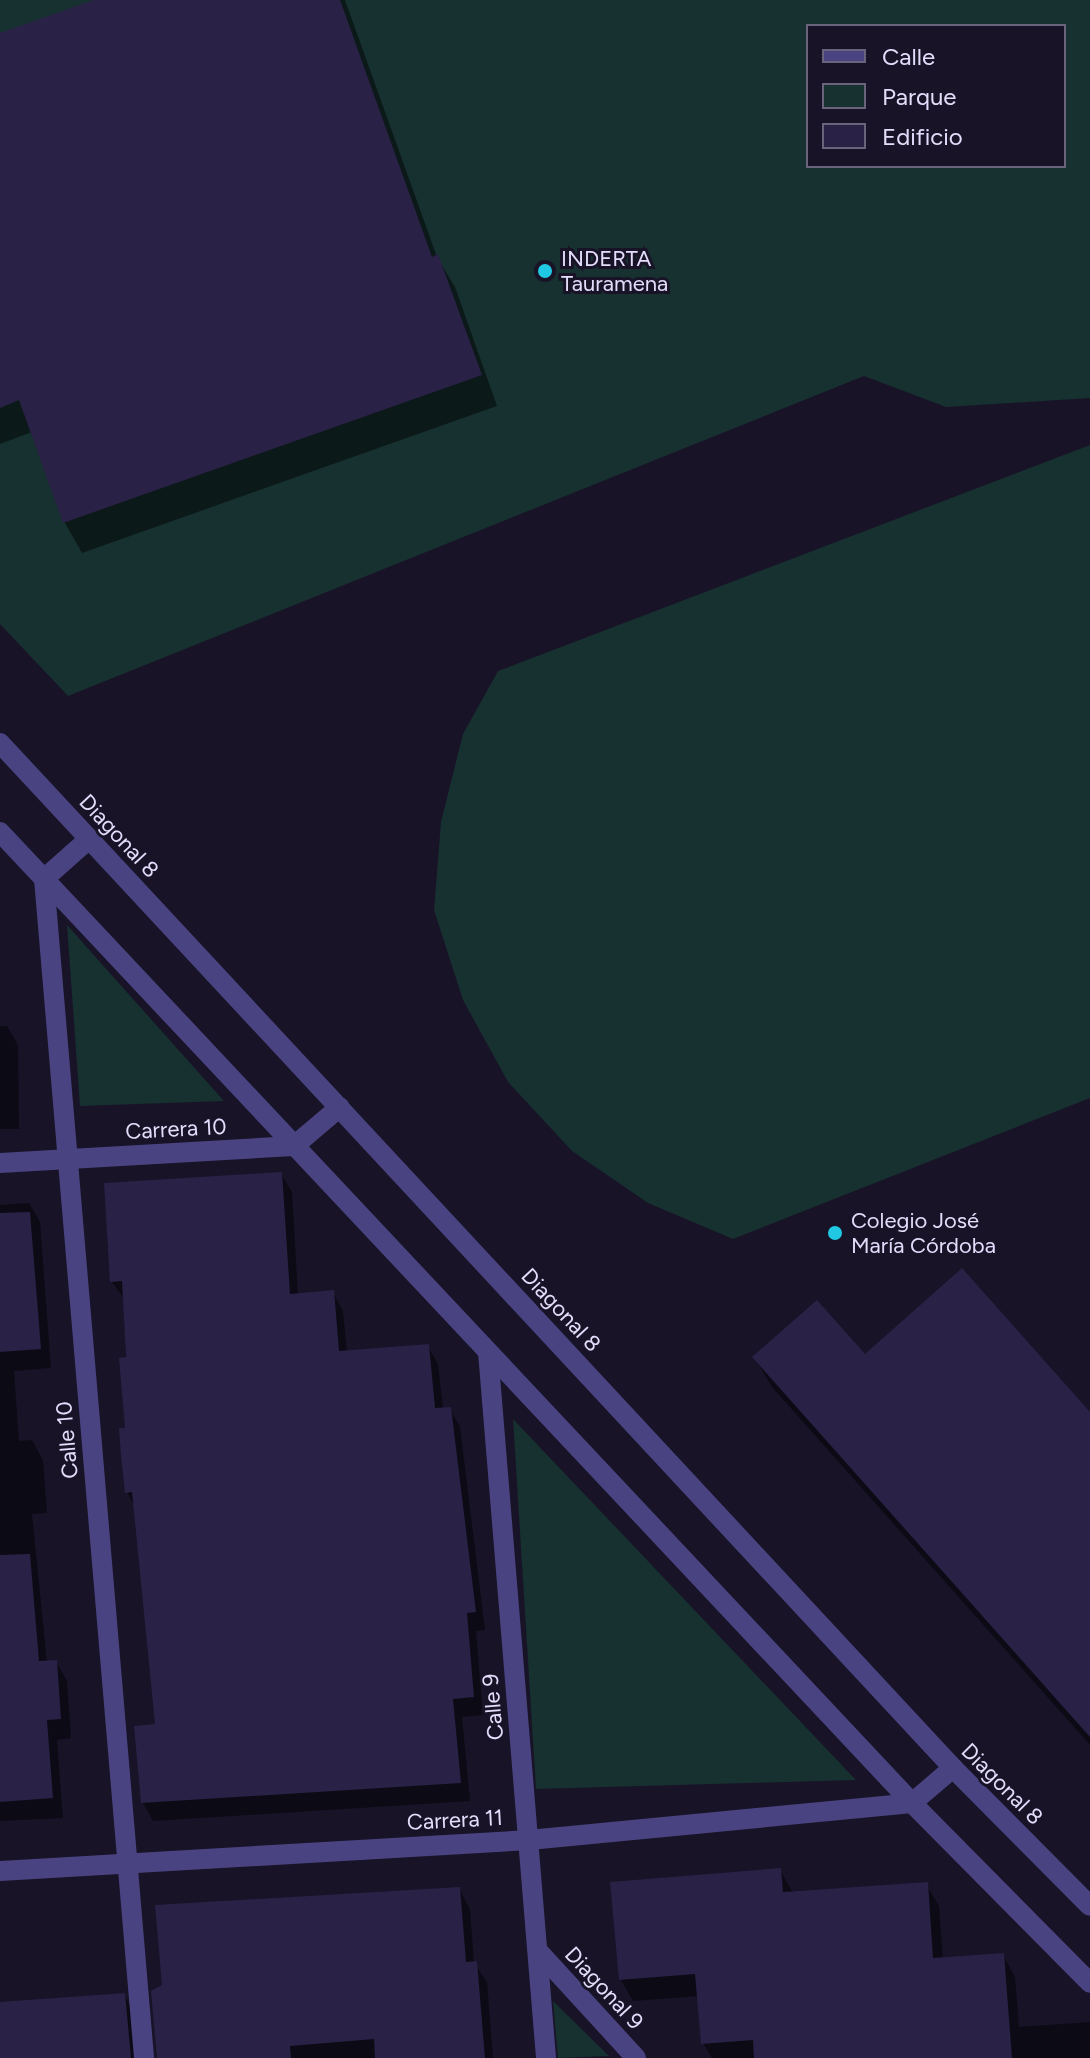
<!DOCTYPE html>
<html>
<head>
<meta charset="utf-8">
<style>
  body { margin:0 }
  #map { position:relative; width:1090px; height:2058px; overflow:hidden; background:#181327; font-family:Figtree,sans-serif }
  div>[style] { position:absolute }
  .green>* { inset:0; background:#173030 }
  .shadow>* { inset:0; background:#0007 }
  .building>* { inset:0; background:#2a2146 }
  .minor>* { height:20px; margin:-10px; padding:0 10px; transform-origin:10px; border-radius:10px; background:#494481 }
  .tertiary>* { height:20px; margin:-10px; padding:0 10px; transform-origin:10px; border-radius:10px; background:#494481 }
  .dots>* { width:22px; height:22px; translate:-50% -50%; box-sizing:border-box; border:4px solid #181327; border-radius:50% }
  span { translate:-50% -50%; white-space:nowrap; text-align:center; line-height:1.15; -webkit-text-stroke:6px #181327; paint-order:stroke }
  .poi-label { font-size:22px; color:#e2ddfb }
  .left { translate:0 -50%; text-align:left }
  .street-label { font-size:22px; color:#e2ddfb }
  .legend { position:absolute; left:806px; top:24px; width:260px; height:144px; box-sizing:border-box; background:#181327; border:2px solid #69647c; margin:0; padding:10px 14px; list-style:none; font-size:24px; color:#e2ddfb }
  .legend li { display:flex; align-items:center; gap:16px; height:40px }
  .legend b { width:40px; border:2px solid #69647c }
</style>
</head>
<body>
<div id="map">
  <div class="green">
    <div style="clip-path:polygon(evenodd,0 0,1090px 0,1090px 398px,946px 407px,864px 376px,68px 696px,0 624px,0 0,808px 26px,1064px 26px,1064px 166px,808px 166px,808px 26px)"></div>
    <div style="clip-path:polygon(1090px 445px,1090px 1098px,733px 1239px,648px 1203px,572px 1151px,508px 1082px,463px 1000px,434px 910px,441px 822px,463px 734px,498px 671px)"></div>
    <div style="clip-path:polygon(67px 925px,224px 1101px,80px 1106px)"></div>
    <div style="clip-path:polygon(513px 1419px,856px 1780px,536px 1789px)"></div>
    <div style="clip-path:polygon(553px 2001px,609px 2056px,558px 2058px)"></div>
  </div>
  <div class="shadow">
    <div style="clip-path:polygon(100px 0,345px 0,437px 257px,455px 287px,497px 406px,82px 553px,65px 523px,32px 432px,0 444px,0 35px)"></div>
    <div style="clip-path:polygon(0 1026px,7px 1026px,18px 1045px,19px 1129px,0 1129px)"></div>
    <div style="clip-path:polygon(281px 1174px,292px 1192px,298px 1295px,333px 1293px,343px 1311px,347px 1353px,428px 1346px,438px 1364px,443px 1409px,450px 1409px,460px 1427px,485px 1630px,476px 1631px,483px 1715px,462px 1717px,470px 1801px,153px 1821px,143px 1803px,157px 1726px,135px 1507px,127px 1492px,125px 1300px,112px 1282px)"></div>
    <div style="clip-path:polygon(29px 1203px,40px 1222px,51px 1368px,14px 1371px,19px 1441px,32px 1440px,43px 1460px,47px 1513px,32px 1514px,47px 1662px,56px 1662px,67px 1681px,71px 1738px,57px 1740px,63px 1818px,0 1821px,0 1205px)"></div>
    <div style="clip-path:polygon(754px 1357px,865px 1357px,1090px 1415px,1090px 1745px,772px 1387px)"></div>
    <div style="clip-path:polygon(780px 1870px,792px 1891px,926px 1884px,939px 1906px,943px 1960px,1003px 1955px,1015px 1977px,1019px 2027px,1090px 2022px,1090px 2058px,712px 2058px,703px 2043px,699px 1996px,633px 2001px,621px 1980px)"></div>
    <div style="clip-path:polygon(459px 1889px,470px 1909px,474px 1963px,487px 1982px,493px 2058px,158px 2058px)"></div>
    <div style="clip-path:polygon(124px 1995px,135px 2014px,139px 2058px,0 2058px,0 2004px)"></div>
  </div>
  <div class="building">
    <div style="clip-path:polygon(94px 0,340px 0,432px 257px,438px 254px,482px 375px,63px 523px,19px 400px,0 408px,0 33px)"></div>
    <div style="clip-path:polygon(282px 1172px,290px 1294px,334px 1290px,339px 1351px,429px 1344px,435px 1408px,451px 1407px,476px 1612px,467px 1613px,474px 1697px,453px 1699px,461px 1783px,141px 1803px,134px 1726px,155px 1724px,132px 1492px,125px 1493px,121px 1456px,119px 1428px,125px 1428px,119px 1358px,126px 1357px,122px 1281px,110px 1282px,104px 1183px)"></div>
    <div style="clip-path:polygon(30px 1212px,41px 1349px,0 1352px,0 1213px)"></div>
    <div style="clip-path:polygon(962px 1268px,1090px 1412px,1090px 1737px,752px 1357px,817px 1300px,865px 1354px)"></div>
    <div style="clip-path:polygon(30px 1554px,39px 1661px,57px 1660px,61px 1719px,47px 1720px,53px 1798px,0 1802px,0 1555px)"></div>
    <div style="clip-path:polygon(781px 1868px,783px 1892px,928px 1882px,933px 1958px,1004px 1953px,1012px 2058px,754px 2058px,753px 2040px,701px 2044px,695px 1974px,619px 1980px,610px 1882px)"></div>
    <div style="clip-path:polygon(460px 1887px,466px 1962px,477px 1961px,485px 2058px,375px 2058px,374px 2039px,290px 2046px,291px 2058px,157px 2058px,151px 1991px,162px 1985px,155px 1905px)"></div>
    <div style="clip-path:polygon(125px 1993px,131px 2058px,0 2058px,0 2002px)"></div>
  </div>
  <div class="minor">
    <div style="left:89px;top:839px;width:60px;rotate:138.4deg"></div>
    <div style="left:44px;top:879px;width:1183px;rotate:85.15deg"></div>
    <div style="left:0;top:1163px;width:294px;rotate:-3.3deg"></div>
    <div style="left:294px;top:1146px;width:60px;rotate:-40.3deg"></div>
    <div style="left:488px;top:1352px;width:708px;rotate:85.3deg"></div>
    <div style="left:0;top:1871px;width:530px;rotate:-3.35deg"></div>
    <div style="left:529px;top:1840px;width:385px;rotate:-5.5deg"></div>
    <div style="left:912px;top:1803px;width:54px;rotate:-40.5deg"></div>
    <div style="left:538px;top:1951px;width:145px;rotate:47.5deg"></div>
  </div>
  <div class="tertiary">
    <div style="left:0;top:743px;width:1400px;rotate:47.08deg"></div>
    <div style="left:953px;top:1768px;width:194px;rotate:45.2deg"></div>
    <div style="left:0;top:832px;width:1332px;rotate:46.79deg"></div>
    <div style="left:912px;top:1803px;width:253px;rotate:45.3deg"></div>
  </div>
  <div class="dots">
    <div style="left:545px;top:271px;background:#20c8e4"></div>
    <div style="left:835px;top:1233px;background:#20c8e4"></div>
  </div>
  <div class="poi-label">
    <span class="left" style="left:561px;top:271px">INDERTA<br>Tauramena</span>
    <span class="left" style="left:851px;top:1233px">Colegio José<br>María Córdoba</span>
  </div>
  <div class="street-label">
    <span style="left:119px;top:836px;rotate:47deg">Diagonal 8</span>
    <span style="left:176px;top:1129px;rotate:-3deg">Carrera 10</span>
    <span style="left:561px;top:1310px;rotate:47deg">Diagonal 8</span>
    <span style="left:67px;top:1440px;rotate:-95deg">Calle 10</span>
    <span style="left:493px;top:1707px;rotate:-95deg">Calle 9</span>
    <span style="left:1002px;top:1784px;rotate:45deg">Diagonal 8</span>
    <span style="left:455px;top:1820px;rotate:-3deg">Carrera 11</span>
    <span style="left:604px;top:1988px;rotate:47deg">Diagonal 9</span>
  </div>
  <ul class="legend">
  <li><b style="height:10px;background:#494481"></b>Calle</li>
  <li><b style="height:22px;background:#173030"></b>Parque</li>
  <li><b style="height:22px;background:#2a2146"></b>Edificio</li>
  </ul>
</div>
</body>
</html>
